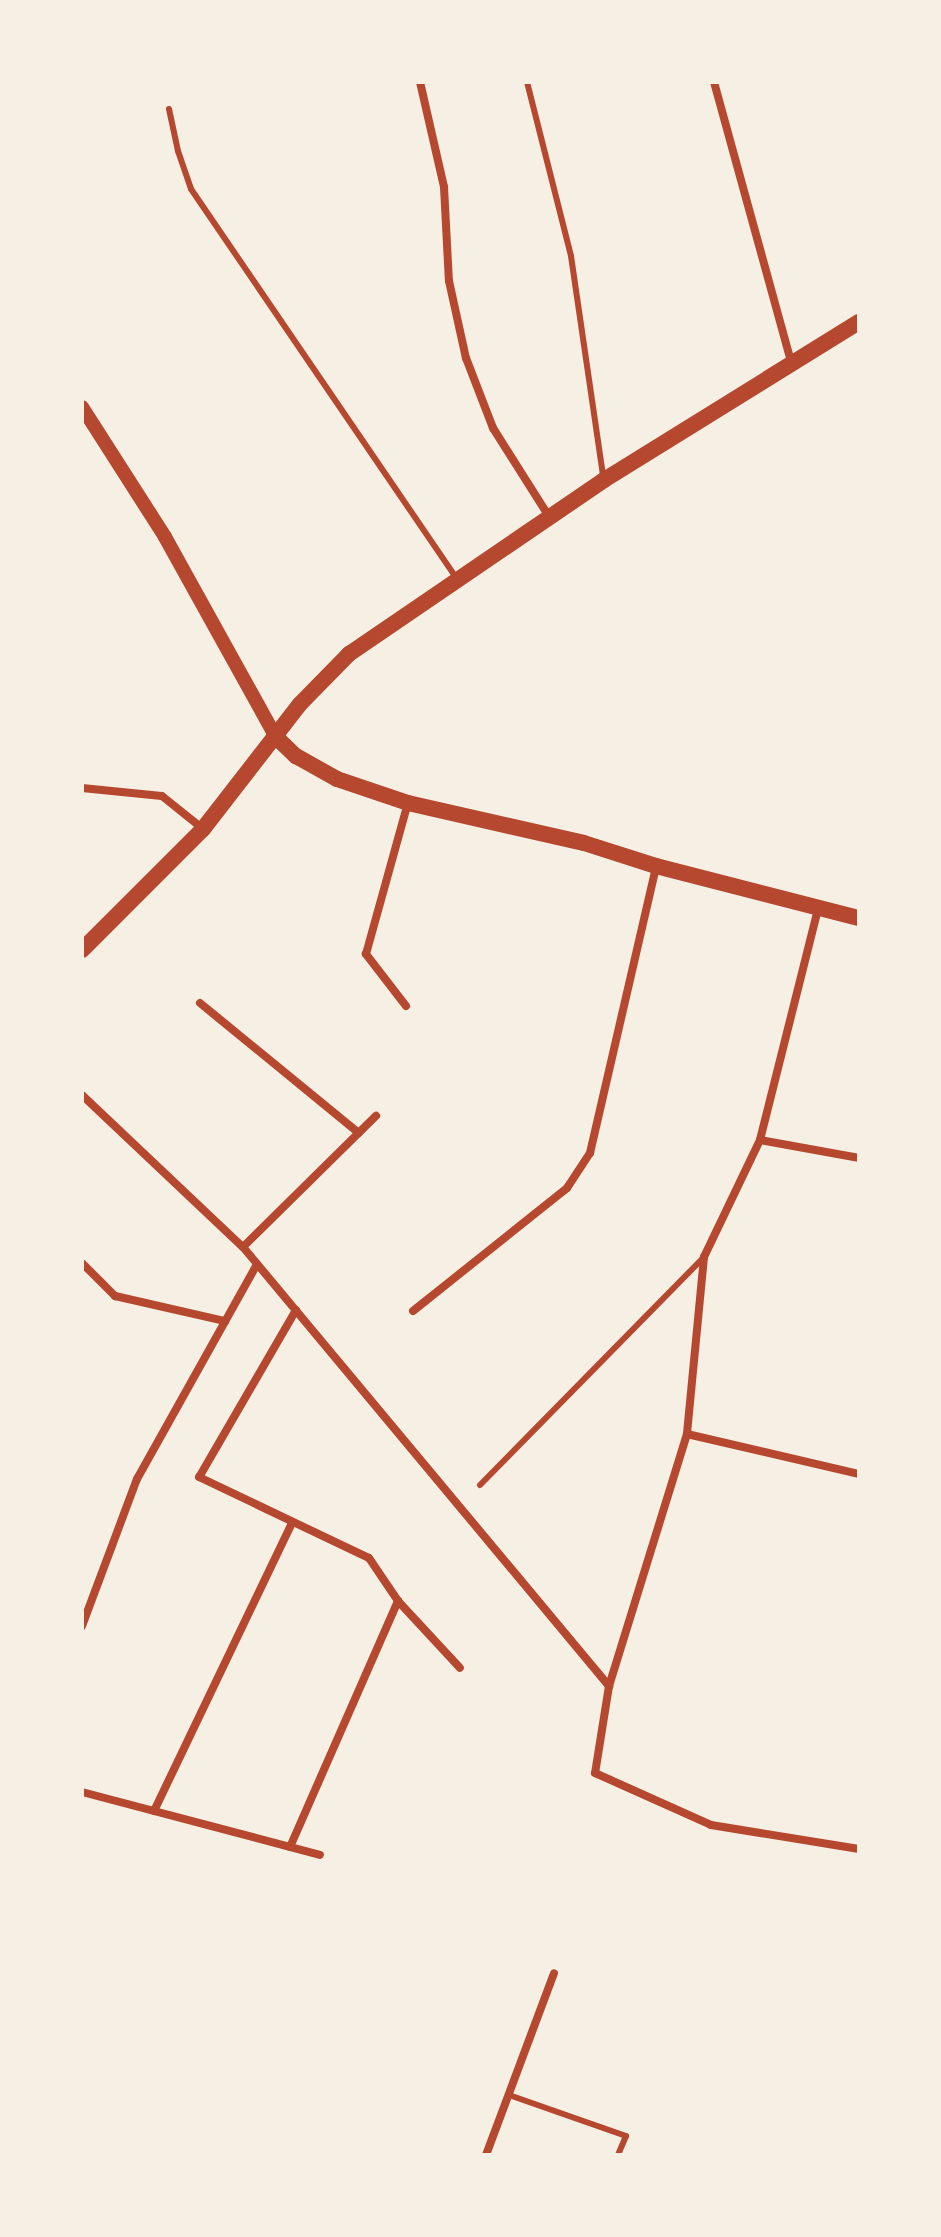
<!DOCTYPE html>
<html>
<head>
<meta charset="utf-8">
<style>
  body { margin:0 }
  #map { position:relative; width:941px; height:2237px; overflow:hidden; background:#f6efe4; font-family:Jost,sans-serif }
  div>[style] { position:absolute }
  .service>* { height:6px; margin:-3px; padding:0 3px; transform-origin:3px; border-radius:3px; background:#b5482f }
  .minor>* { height:8px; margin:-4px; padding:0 4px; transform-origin:4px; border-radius:4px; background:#b5482f }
  .tertiary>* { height:14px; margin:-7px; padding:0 7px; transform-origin:7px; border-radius:7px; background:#b5482f }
  .secondary>* { height:16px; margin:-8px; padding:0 8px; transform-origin:8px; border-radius:8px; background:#b5482f }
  span { translate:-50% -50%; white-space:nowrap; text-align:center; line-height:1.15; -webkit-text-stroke:8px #f6efe4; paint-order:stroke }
  .frame { position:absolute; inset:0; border:84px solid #f6efe4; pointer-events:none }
</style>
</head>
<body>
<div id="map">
  <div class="service">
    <div style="left:527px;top:82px;width:179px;rotate:75.8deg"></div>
    <div style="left:571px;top:256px;width:222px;rotate:81.7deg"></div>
    <div style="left:169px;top:109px;width:43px;rotate:77.9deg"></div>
    <div style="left:178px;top:151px;width:40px;rotate:71.1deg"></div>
    <div style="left:191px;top:189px;width:471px;rotate:55.7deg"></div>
    <div style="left:480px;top:1485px;width:320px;rotate:-45.5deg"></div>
    <div style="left:509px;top:2095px;width:124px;rotate:19.3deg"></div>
    <div style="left:626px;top:2136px;width:21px;rotate:113deg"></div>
  </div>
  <div class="minor">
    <div style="left:420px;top:82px;width:108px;rotate:77.1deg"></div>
    <div style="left:444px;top:187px;width:94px;rotate:87deg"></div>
    <div style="left:449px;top:281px;width:79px;rotate:77.6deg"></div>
    <div style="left:466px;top:358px;width:75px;rotate:68.9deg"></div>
    <div style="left:493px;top:428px;width:107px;rotate:57.7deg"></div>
    <div style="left:714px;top:82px;width:294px;rotate:74.6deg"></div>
    <div style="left:82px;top:788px;width:80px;rotate:5.7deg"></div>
    <div style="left:162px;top:796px;width:53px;rotate:38.8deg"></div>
    <div style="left:818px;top:909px;width:238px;rotate:104.1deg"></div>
    <div style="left:760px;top:1140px;width:130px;rotate:115.6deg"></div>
    <div style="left:704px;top:1257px;width:178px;rotate:95.5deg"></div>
    <div style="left:687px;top:1434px;width:264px;rotate:107.2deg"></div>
    <div style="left:609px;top:1686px;width:88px;rotate:99.1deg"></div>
    <div style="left:595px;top:1773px;width:127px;rotate:24.1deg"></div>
    <div style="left:711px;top:1825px;width:150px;rotate:9.2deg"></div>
    <div style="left:200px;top:1003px;width:205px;rotate:39.3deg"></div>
    <div style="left:406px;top:1006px;width:66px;rotate:-127.6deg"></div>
    <div style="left:366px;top:954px;width:157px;rotate:-74.5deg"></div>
    <div style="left:82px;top:1095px;width:221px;rotate:43.4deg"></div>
    <div style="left:243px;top:1247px;width:572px;rotate:50.18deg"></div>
    <div style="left:760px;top:1140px;width:101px;rotate:10.3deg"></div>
    <div style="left:243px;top:1247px;width:187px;rotate:-44.6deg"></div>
    <div style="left:82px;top:1263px;width:47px;rotate:45deg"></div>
    <div style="left:115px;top:1296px;width:113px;rotate:12.8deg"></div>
    <div style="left:296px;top:1310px;width:193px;rotate:120.1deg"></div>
    <div style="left:199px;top:1477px;width:188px;rotate:25.5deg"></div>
    <div style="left:369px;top:1558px;width:52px;rotate:56deg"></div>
    <div style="left:398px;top:1601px;width:91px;rotate:47.2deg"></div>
    <div style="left:413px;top:1311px;width:197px;rotate:-38.6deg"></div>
    <div style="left:567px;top:1188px;width:42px;rotate:-56.7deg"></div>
    <div style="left:590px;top:1153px;width:294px;rotate:-77deg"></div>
    <div style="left:687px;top:1434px;width:177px;rotate:13.1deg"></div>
    <div style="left:82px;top:1626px;width:157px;rotate:-69.5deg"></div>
    <div style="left:137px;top:1479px;width:246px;rotate:-60.8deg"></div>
    <div style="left:82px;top:1792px;width:246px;rotate:14.8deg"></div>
    <div style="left:154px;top:1811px;width:319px;rotate:-64.4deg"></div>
    <div style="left:290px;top:1847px;width:269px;rotate:-66.3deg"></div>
    <div style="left:486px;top:2155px;width:194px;rotate:-69.5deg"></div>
  </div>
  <div class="tertiary">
    <div style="left:82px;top:407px;width:154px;rotate:57.4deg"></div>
    <div style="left:165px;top:537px;width:229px;rotate:61deg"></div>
  </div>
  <div class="secondary">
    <div style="left:276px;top:737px;width:28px;rotate:44deg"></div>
    <div style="left:296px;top:756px;width:47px;rotate:29.3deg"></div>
    <div style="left:337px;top:779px;width:75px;rotate:18.7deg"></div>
    <div style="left:408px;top:803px;width:180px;rotate:12.8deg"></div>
    <div style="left:584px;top:843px;width:76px;rotate:17.7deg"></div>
    <div style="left:656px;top:866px;width:210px;rotate:14.4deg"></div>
    <div style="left:82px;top:950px;width:171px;rotate:-45deg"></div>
    <div style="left:203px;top:829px;width:158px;rotate:-52.2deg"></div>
    <div style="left:300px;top:704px;width:70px;rotate:-45.6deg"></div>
    <div style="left:349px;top:654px;width:309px;rotate:-34.3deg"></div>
    <div style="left:604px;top:480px;width:300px;rotate:-31.8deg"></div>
  </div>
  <div class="frame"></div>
</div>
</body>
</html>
